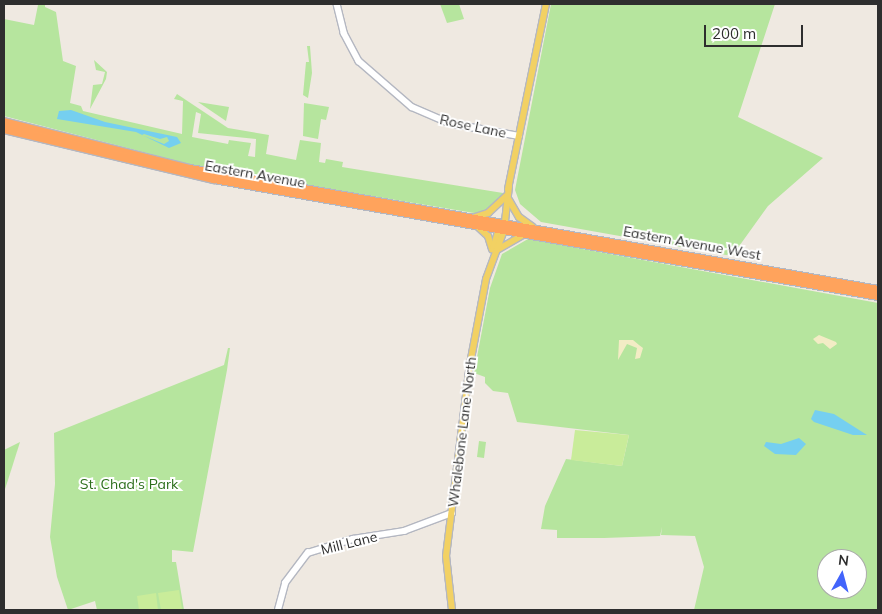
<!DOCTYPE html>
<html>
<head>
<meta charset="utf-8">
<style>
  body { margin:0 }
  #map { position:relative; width:882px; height:614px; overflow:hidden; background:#efe9e1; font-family:Mulish,sans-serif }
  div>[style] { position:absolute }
  .green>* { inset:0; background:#b6e59e }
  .sand>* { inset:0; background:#f3ecc5 }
  .pitch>* { inset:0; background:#c9ec9a }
  .water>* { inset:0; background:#75cff0 }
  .roads { filter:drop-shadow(1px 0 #b4b7c1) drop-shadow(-1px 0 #b4b7c1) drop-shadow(0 1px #b4b7c1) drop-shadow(0 -1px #b4b7c1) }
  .secondary>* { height:5.5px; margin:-2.75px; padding:0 2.75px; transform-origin:2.75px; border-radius:2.75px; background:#fff }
  .primary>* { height:6px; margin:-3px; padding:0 3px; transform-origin:3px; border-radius:3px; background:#f2d163 }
  .highway>* { height:8px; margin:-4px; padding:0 4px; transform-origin:4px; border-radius:4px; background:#ffa35c }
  span { translate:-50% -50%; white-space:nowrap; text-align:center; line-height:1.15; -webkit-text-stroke:4px #fff; paint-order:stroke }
  .street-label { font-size:14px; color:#2e2e2e }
  .park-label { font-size:14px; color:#2c6e1b }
  .frame { position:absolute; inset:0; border:5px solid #2e2e2e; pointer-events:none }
  .north { position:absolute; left:817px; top:549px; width:50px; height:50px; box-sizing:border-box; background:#fff; border:1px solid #ababab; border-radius:50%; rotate:7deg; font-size:14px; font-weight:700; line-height:20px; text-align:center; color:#2e2e2e }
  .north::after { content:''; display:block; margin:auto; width:18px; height:22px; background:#4264fb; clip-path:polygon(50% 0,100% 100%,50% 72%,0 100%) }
  .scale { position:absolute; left:704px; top:25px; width:99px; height:22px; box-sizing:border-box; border:2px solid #2e2e2e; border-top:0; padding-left:6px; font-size:15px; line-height:18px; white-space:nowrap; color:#2e2e2e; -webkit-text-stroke:4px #fff; paint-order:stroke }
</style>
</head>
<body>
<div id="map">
  <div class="green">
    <div style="clip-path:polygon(evenodd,45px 4px,45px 7px,56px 12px,63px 61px,76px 66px,70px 103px,81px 106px,83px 111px,182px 134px,183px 101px,174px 99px,177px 94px,228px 128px,269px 135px,266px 154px,296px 160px,300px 140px,321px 143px,319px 162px,325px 163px,326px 159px,343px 162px,342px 167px,503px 193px,500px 201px,480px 214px,306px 185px,197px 166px,4px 116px,4px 19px,34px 25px,38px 5px,45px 4px,196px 112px,201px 114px,198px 133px,256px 139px,255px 157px,248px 156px,251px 143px,229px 140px,228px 144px,192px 137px,196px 112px)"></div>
    <div style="clip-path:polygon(440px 4px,459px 4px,464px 19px,447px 23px)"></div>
    <div style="clip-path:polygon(551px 4px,775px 4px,738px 117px,823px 158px,768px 206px,732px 256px,541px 222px,520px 204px,515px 190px)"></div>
    <div style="clip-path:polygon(307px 46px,310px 46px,312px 73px,308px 98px,303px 95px,306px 62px,309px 62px)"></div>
    <div style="clip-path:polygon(94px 60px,107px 72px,106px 79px,90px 109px,93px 85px,102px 84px,105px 72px,96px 70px)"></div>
    <div style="clip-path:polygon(198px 102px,229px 107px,226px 121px)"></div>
    <div style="clip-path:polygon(304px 103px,329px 107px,326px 120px,321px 119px,318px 139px,303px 136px)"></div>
    <div style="clip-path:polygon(evenodd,528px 239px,878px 303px,878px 610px,694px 610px,704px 567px,695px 536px,661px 535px,662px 527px,660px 536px,604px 538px,557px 538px,557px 530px,541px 529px,545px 506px,566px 459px,622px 466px,629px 435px,517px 422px,508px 393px,493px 391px,485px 383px,485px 377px,474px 373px,490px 288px,502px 254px,528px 239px,827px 559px,857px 559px,857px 589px,827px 589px,827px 559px)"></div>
    <div style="clip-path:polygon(228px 348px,230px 348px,227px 370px,193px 552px,172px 550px,172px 562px,176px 562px,184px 610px,97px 610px,95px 601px,68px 610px,57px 577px,50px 537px,55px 484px,54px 433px,224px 365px)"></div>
    <div style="clip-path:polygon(479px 441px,486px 442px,484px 458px,477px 457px)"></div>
    <div style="clip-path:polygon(20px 442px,8px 480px,4px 492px,4px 450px)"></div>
  </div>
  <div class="sand">
    <div style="clip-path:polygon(819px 335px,836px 342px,837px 344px,830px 349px,823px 343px,818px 344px,813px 339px)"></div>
    <div style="clip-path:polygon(619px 340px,633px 340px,639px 345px,643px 348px,640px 358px,635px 359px,637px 348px,627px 344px,618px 360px)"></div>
  </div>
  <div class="pitch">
    <div style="clip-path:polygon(575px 430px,629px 435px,622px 466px,571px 460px)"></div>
    <div style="clip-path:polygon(179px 590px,182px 609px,161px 610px,158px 593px)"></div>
    <div style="clip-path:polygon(156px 593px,158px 610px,139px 610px,137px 596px)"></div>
  </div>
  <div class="water">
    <div style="clip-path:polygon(evenodd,71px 110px,105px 122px,177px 137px,181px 143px,169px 148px,136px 132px,57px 119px,59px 111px,71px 110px,144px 134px,160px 139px,167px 137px,169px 141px,164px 144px,142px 135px,144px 134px)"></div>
    <div style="clip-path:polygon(815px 410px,834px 414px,867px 435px,853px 435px,814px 422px,811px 419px)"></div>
    <div style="clip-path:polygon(799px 438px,806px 444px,796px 455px,775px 454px,764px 446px,766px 442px,781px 444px)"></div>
  </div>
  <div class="roads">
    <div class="secondary">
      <div style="left:337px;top:4px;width:30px;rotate:76deg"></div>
      <div style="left:344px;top:33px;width:32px;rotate:62deg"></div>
      <div style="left:359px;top:61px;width:70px;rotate:41deg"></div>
      <div style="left:412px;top:107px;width:40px;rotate:23.4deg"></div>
      <div style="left:449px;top:123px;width:71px;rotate:10.5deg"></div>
      <div style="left:278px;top:610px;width:28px;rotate:-75deg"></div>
      <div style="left:285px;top:583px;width:38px;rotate:-53deg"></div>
      <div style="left:308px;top:553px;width:47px;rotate:-17.3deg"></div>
      <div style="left:353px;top:539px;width:52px;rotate:-8.9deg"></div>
      <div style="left:404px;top:531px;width:51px;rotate:-20.6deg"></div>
    </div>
    <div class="primary">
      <div style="left:508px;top:189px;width:189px;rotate:-78.4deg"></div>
      <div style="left:509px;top:200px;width:20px;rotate:60deg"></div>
      <div style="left:519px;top:217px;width:17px;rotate:36deg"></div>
      <div style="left:475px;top:217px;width:14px;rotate:-17deg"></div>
      <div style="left:488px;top:213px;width:25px;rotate:-43deg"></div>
      <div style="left:476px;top:225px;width:16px;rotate:43deg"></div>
      <div style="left:488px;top:236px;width:14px;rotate:73deg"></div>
      <div style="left:493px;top:249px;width:25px;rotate:-74deg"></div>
      <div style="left:497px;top:250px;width:34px;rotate:-30deg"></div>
      <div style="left:452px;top:610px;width:54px;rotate:-96.3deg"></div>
      <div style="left:446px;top:556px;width:193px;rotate:-82.9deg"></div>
      <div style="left:470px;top:364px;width:86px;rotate:-79.3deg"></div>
      <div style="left:486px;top:279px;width:52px;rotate:-69.8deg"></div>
      <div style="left:504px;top:230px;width:44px;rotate:-83.5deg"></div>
    </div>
    <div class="highway">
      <div style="left:4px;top:122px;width:192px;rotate:14.2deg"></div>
      <div style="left:190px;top:169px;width:699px;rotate:9.97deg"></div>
      <div style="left:4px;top:129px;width:216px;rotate:13.4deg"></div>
      <div style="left:214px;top:179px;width:674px;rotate:9.99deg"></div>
    </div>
  </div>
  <div class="street-label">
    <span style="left:473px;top:126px;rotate:12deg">Rose Lane</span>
    <span style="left:255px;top:174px;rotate:10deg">Eastern Avenue</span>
    <span style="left:692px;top:243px;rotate:10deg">Eastern Avenue West</span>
    <span style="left:462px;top:432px;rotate:-83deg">Whalebone Lane North</span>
    <span style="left:349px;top:543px;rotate:-14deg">Mill Lane</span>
  </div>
  <div class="park-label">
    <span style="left:129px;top:484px">St. Chad's Park</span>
  </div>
  <div class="frame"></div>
  <div class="north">N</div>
  <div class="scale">200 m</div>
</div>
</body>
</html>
